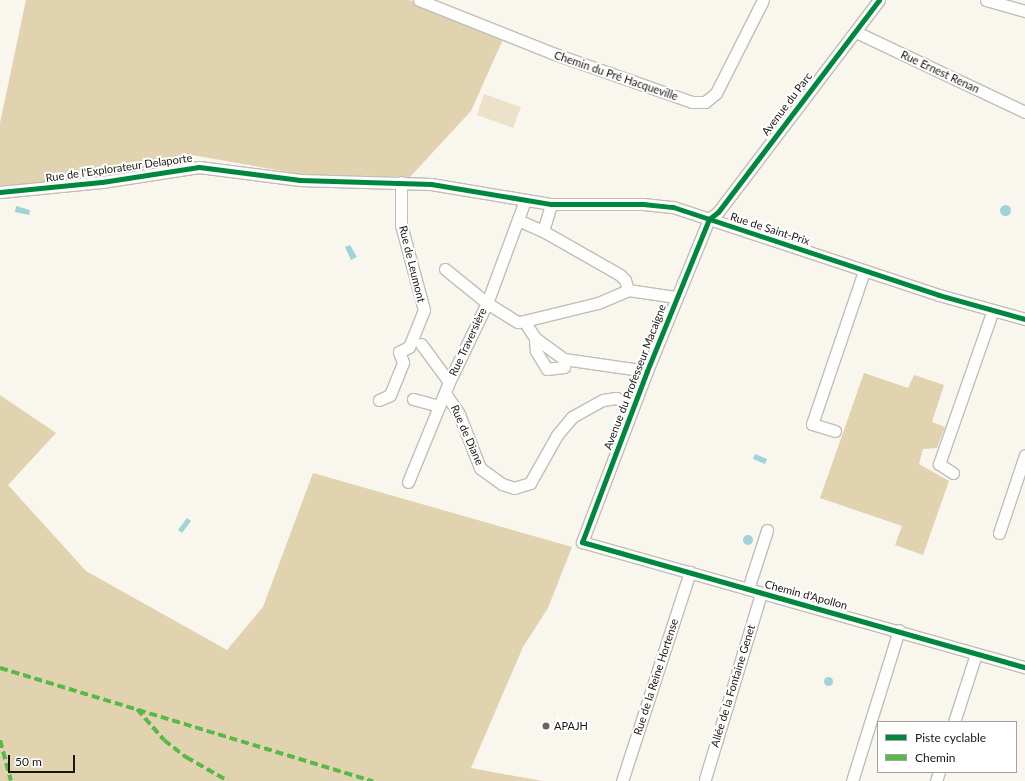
<!DOCTYPE html>
<html>
<head>
<meta charset="utf-8">
<style>
  body { margin:0 }
  #map { position:relative; width:1025px; height:781px; overflow:hidden; background:#f9f6ee; font-family:Lato,sans-serif }
  div>[style] { position:absolute }
  .green>* { inset:0; background:#ece2c9 }
  .forest>* { inset:0; background:#e1d2b0 }
  .water>* { inset:0; background:#9dd4d8 }
  .round { border-radius:50% }
  .roads { filter:drop-shadow(1px 0 #c0beb8) drop-shadow(-1px 0 #c0beb8) drop-shadow(0 1px #c0beb8) drop-shadow(0 -1px #c0beb8) }
  .minor>* { height:11px; margin:-5.5px; padding:0 5.5px; transform-origin:5.5px; border-radius:5.5px; background:#fefefc }
  .quiet>* { height:4px; margin-top:-2px; transform-origin:0; background:repeating-linear-gradient(90deg,#58b947 0 8px,transparent 0 12px) }
  .cycleway>* { height:5px; margin:-2.5px; padding:0 2.5px; transform-origin:2.5px; border-radius:2.5px; background:#00873e }
  .dots>* { width:11px; height:11px; translate:-50% -50%; box-sizing:border-box; border:2px solid #fff; border-radius:50% }
  span { translate:-50% -50%; white-space:nowrap; text-align:center; line-height:1.15; -webkit-text-stroke:4px #fff; paint-order:stroke }
  .street-label { font-size:11px; color:#191712 }
  .poi-label { font-size:11px; color:#191712 }
  .left { translate:0 -50%; text-align:left }
  .legend { position:absolute; left:877px; top:721px; width:140px; height:52px; box-sizing:border-box; background:#fff; border:1px solid #a3a2a0; margin:0; padding:5px 7px; list-style:none; font-size:12px; color:#191712 }
  .legend li { display:flex; align-items:center; gap:8px; height:20px }
  .legend b { width:20px; border:1px solid #a3a2a0 }
  .scale { position:absolute; left:8px; top:755px; width:67px; height:18px; box-sizing:border-box; border:2px solid #191712; border-top:0; padding-left:5px; font-size:12px; line-height:14px; white-space:nowrap; color:#191712; -webkit-text-stroke:3px #fff; paint-order:stroke }
</style>
</head>
<body>
<div id="map">
  <div class="green">
    <div style="clip-path:polygon(484px 94px,521px 107px,513px 128px,477px 115px)"></div>
  </div>
  <div class="forest">
    <div style="clip-path:polygon(26px 0,409px 0,458px 17px,504px 37px,471px 111px,410px 177px,300px 174px,186px 154px,183px 161px,82px 179px,0 186px,0 123px)"></div>
    <div style="clip-path:polygon(864px 373px,908px 388px,914px 375px,944px 385px,932px 422px,945px 427px,937px 448px,923px 449px,919px 464px,949px 481px,923px 555px,895px 545px,902px 526px,820px 498px)"></div>
    <div style="clip-path:polygon(0 395px,56px 433px,8px 485px,86px 571px,227px 650px,263px 607px,313px 473px,572px 547px,548px 608px,523px 647px,471px 768px,542px 781px,0 781px)"></div>
  </div>
  <div class="water">
    <div class="round" style="left:999.5px;top:204.5px;width:11px;height:11px"></div>
    <div style="clip-path:polygon(16px 206px,30px 210px,29px 215px,15px 212px)"></div>
    <div style="clip-path:polygon(350px 245px,357px 257px,351px 260px,345px 247px)"></div>
    <div style="clip-path:polygon(755px 454px,767px 459px,765px 464px,753px 459px)"></div>
    <div style="clip-path:polygon(187px 518px,191px 521px,182px 533px,178px 530px)"></div>
    <div class="round" style="left:743px;top:535px;width:10px;height:10px"></div>
    <div class="round" style="left:823.5px;top:676.5px;width:9px;height:9px"></div>
  </div>
  <div class="roads">
    <div class="minor">
      <div style="left:419px;top:0;width:143px;rotate:21.7deg"></div>
      <div style="left:552px;top:53px;width:148px;rotate:19.3deg"></div>
      <div style="left:692px;top:102px;width:13px"></div>
      <div style="left:705px;top:102px;width:14px;rotate:-39deg"></div>
      <div style="left:716px;top:93px;width:104px;rotate:-63.2deg"></div>
      <div style="left:879px;top:0;width:266px;rotate:127.2deg"></div>
      <div style="left:718px;top:212px;width:11px;rotate:142deg"></div>
      <div style="left:709px;top:219px;width:164px;rotate:112.2deg"></div>
      <div style="left:647px;top:371px;width:183px;rotate:110.8deg"></div>
      <div style="left:582px;top:542px;width:460px;rotate:15.8deg"></div>
      <div style="left:986px;top:0;width:41px;rotate:15.8deg"></div>
      <div style="left:856px;top:32px;width:187px;rotate:25.3deg"></div>
      <div style="left:0;top:192px;width:102px;rotate:-5.6deg"></div>
      <div style="left:102px;top:182px;width:98px;rotate:-8.8deg"></div>
      <div style="left:199px;top:167px;width:102px;rotate:7.3deg"></div>
      <div style="left:300px;top:180px;width:131px;rotate:1.7deg"></div>
      <div style="left:431px;top:184px;width:122px;rotate:9.5deg"></div>
      <div style="left:551px;top:204px;width:92px"></div>
      <div style="left:643px;top:204px;width:30px;rotate:6deg"></div>
      <div style="left:673px;top:207px;width:280px;rotate:18.3deg"></div>
      <div style="left:939px;top:295px;width:89px;rotate:15.6deg"></div>
      <div style="left:518px;top:220px;width:27px;rotate:24deg"></div>
      <div style="left:543px;top:231px;width:89px;rotate:29.7deg"></div>
      <div style="left:620px;top:275px;width:7px;rotate:45deg"></div>
      <div style="left:625px;top:280px;width:10px;rotate:73deg"></div>
      <div style="left:543px;top:231px;width:28px;rotate:-73deg"></div>
      <div style="left:445px;top:269px;width:54px;rotate:39deg"></div>
      <div style="left:487px;top:303px;width:36px;rotate:32deg"></div>
      <div style="left:518px;top:322px;width:6px;rotate:-9deg"></div>
      <div style="left:524px;top:321px;width:20px;rotate:57deg"></div>
      <div style="left:535px;top:338px;width:36px;rotate:36deg"></div>
      <div style="left:564px;top:359px;width:84px;rotate:8.2deg"></div>
      <div style="left:524px;top:321px;width:76px;rotate:-13.7deg"></div>
      <div style="left:598px;top:303px;width:33px;rotate:-23deg"></div>
      <div style="left:628px;top:290px;width:49px;rotate:8.3deg"></div>
      <div style="left:535px;top:338px;width:13px;rotate:86deg"></div>
      <div style="left:536px;top:351px;width:21px;rotate:59deg"></div>
      <div style="left:547px;top:369px;width:17px;rotate:-7deg"></div>
      <div style="left:564px;top:367px;width:8px;rotate:-90deg"></div>
      <div style="left:421px;top:344px;width:47px;rotate:53.6deg"></div>
      <div style="left:445px;top:393px;width:25px;rotate:56deg"></div>
      <div style="left:459px;top:414px;width:58px;rotate:68.7deg"></div>
      <div style="left:480px;top:468px;width:27px;rotate:36deg"></div>
      <div style="left:502px;top:484px;width:13px;rotate:18deg"></div>
      <div style="left:514px;top:488px;width:17px;rotate:-17deg"></div>
      <div style="left:530px;top:483px;width:55px;rotate:-60.6deg"></div>
      <div style="left:557px;top:435px;width:23px;rotate:-50deg"></div>
      <div style="left:572px;top:417px;width:35px;rotate:-29deg"></div>
      <div style="left:603px;top:400px;width:13px;rotate:-9deg"></div>
      <div style="left:616px;top:398px;width:19px;rotate:21deg"></div>
      <div style="left:413px;top:399px;width:27px;rotate:15deg"></div>
      <div style="left:379px;top:400px;width:12px;rotate:-24deg"></div>
      <div style="left:390px;top:395px;width:35px;rotate:-68deg"></div>
      <div style="left:403px;top:362px;width:11px;rotate:-112deg"></div>
      <div style="left:399px;top:352px;width:11px;rotate:-27deg"></div>
      <div style="left:409px;top:347px;width:40px;rotate:-68deg"></div>
      <div style="left:424px;top:310px;width:88px;rotate:-105.1deg"></div>
      <div style="left:401px;top:225px;width:43px;rotate:-90deg"></div>
      <div style="left:835px;top:431px;width:24px;rotate:-163deg"></div>
      <div style="left:812px;top:424px;width:162px;rotate:-71.2deg"></div>
      <div style="left:953px;top:473px;width:17px;rotate:-147deg"></div>
      <div style="left:939px;top:464px;width:163px;rotate:-70.7deg"></div>
      <div style="left:408px;top:482px;width:108px;rotate:-67.7deg"></div>
      <div style="left:449px;top:382px;width:88px;rotate:-64.3deg"></div>
      <div style="left:487px;top:303px;width:110px;rotate:-69.7deg"></div>
      <div style="left:999px;top:533px;width:82px;rotate:-71.6deg"></div>
      <div style="left:748px;top:589px;width:62px;rotate:-72.1deg"></div>
      <div style="left:954px;top:722px;width:71px;rotate:-72.1deg"></div>
      <div style="left:705px;top:779px;width:194px;rotate:-73.2deg"></div>
      <div style="left:622px;top:781px;width:220px;rotate:-72deg"></div>
      <div style="left:852px;top:781px;width:158px;rotate:-72.7deg"></div>
      <div style="left:936px;top:781px;width:9px;rotate:-72deg"></div>
    </div>
  </div>
  <div class="quiet">
    <div style="left:0;top:668px;width:390px;rotate:16.9deg"></div>
    <div style="left:137px;top:709px;width:41px;rotate:48.9deg"></div>
    <div style="left:164px;top:740px;width:28px;rotate:38deg"></div>
    <div style="left:186px;top:757px;width:48px;rotate:29.7deg"></div>
    <div style="left:0;top:740px;width:42px;rotate:75deg"></div>
  </div>
  <div class="cycleway">
    <div style="left:879px;top:0;width:266px;rotate:127.2deg"></div>
    <div style="left:718px;top:212px;width:11px;rotate:142deg"></div>
    <div style="left:709px;top:219px;width:164px;rotate:112.2deg"></div>
    <div style="left:647px;top:371px;width:183px;rotate:110.8deg"></div>
    <div style="left:582px;top:542px;width:460px;rotate:15.8deg"></div>
    <div style="left:0;top:192px;width:102px;rotate:-5.6deg"></div>
    <div style="left:102px;top:182px;width:98px;rotate:-8.8deg"></div>
    <div style="left:199px;top:167px;width:102px;rotate:7.3deg"></div>
    <div style="left:300px;top:180px;width:131px;rotate:1.7deg"></div>
    <div style="left:431px;top:184px;width:122px;rotate:9.5deg"></div>
    <div style="left:551px;top:204px;width:92px"></div>
    <div style="left:643px;top:204px;width:30px;rotate:6deg"></div>
    <div style="left:673px;top:207px;width:280px;rotate:18.3deg"></div>
    <div style="left:939px;top:295px;width:89px;rotate:15.6deg"></div>
  </div>
  <div class="dots">
    <div style="left:546px;top:726px;background:#67655f"></div>
  </div>
  <div class="street-label">
    <span style="left:940px;top:72px;rotate:25deg">Rue Ernest Renan</span>
    <span style="left:616px;top:76px;rotate:19deg">Chemin du Pré Hacqueville</span>
    <span style="left:787px;top:104px;rotate:-53deg">Avenue du Parc</span>
    <span style="left:119px;top:168px;rotate:-8deg">Rue de l'Explorateur Delaporte</span>
    <span style="left:770px;top:229px;rotate:18deg">Rue de Saint-Prix</span>
    <span style="left:412px;top:264px;rotate:76deg">Rue de Leumont</span>
    <span style="left:468px;top:342px;rotate:-65deg">Rue Traversière</span>
    <span style="left:635px;top:377px;rotate:-69deg">Avenue du Professeur Macaigne</span>
    <span style="left:467px;top:435px;rotate:66deg">Rue de Diane</span>
    <span style="left:806px;top:595px;rotate:15deg">Chemin d'Apollon</span>
    <span style="left:656px;top:677px;rotate:-72deg">Rue de la Reine Hortense</span>
    <span style="left:733px;top:686px;rotate:-73deg">Allée de la Fontaine Genet</span>
  </div>
  <div class="poi-label">
    <span class="left" style="left:554px;top:726px">APAJH</span>
  </div>
  <ul class="legend">
  <li><b style="height:5px;background:#00873e"></b>Piste cyclable</li>
  <li><b style="height:5px;background:#58b947"></b>Chemin</li>
  </ul>
  <div class="scale">50 m</div>
</div>
</body>
</html>
